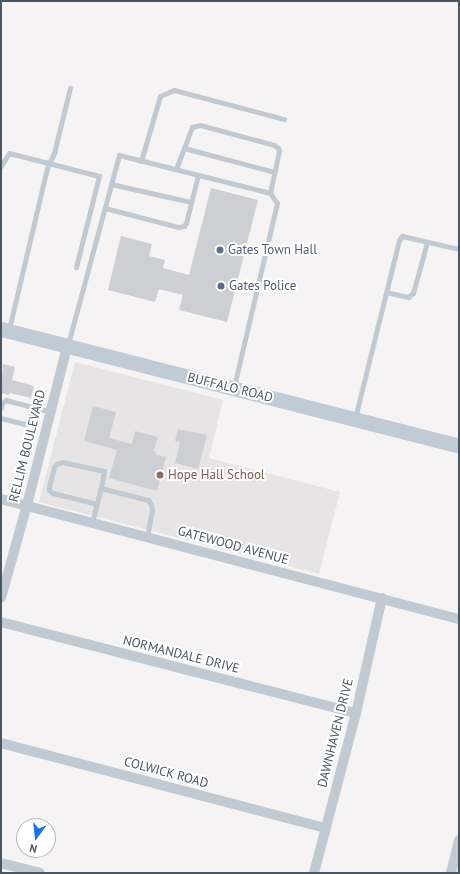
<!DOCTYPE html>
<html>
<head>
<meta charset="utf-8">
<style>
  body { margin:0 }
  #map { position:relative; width:460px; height:874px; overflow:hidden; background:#f5f3f3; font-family:"PT Sans",sans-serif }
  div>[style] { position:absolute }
  .education>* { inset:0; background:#e6e4e5 }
  .building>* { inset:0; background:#cdcfd5 }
  .service>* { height:5px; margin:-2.5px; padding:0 2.5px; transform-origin:2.5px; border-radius:2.5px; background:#c1cad2 }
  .minor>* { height:10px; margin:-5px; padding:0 5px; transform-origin:5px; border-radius:5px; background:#c1cad2 }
  .secondary>* { height:15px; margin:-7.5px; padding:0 7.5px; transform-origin:7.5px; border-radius:7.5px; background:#c1cbd6 }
  .dots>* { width:11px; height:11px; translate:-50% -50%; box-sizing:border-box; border:2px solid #fff; border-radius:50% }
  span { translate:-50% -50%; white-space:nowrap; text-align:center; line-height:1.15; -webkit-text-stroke:4px #fff; paint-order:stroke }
  .service-label { font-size:13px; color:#4e5e75 }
  .left { translate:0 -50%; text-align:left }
  .street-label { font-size:13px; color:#4a5661 }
  .education-label { font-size:13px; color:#785e54 }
  .frame { position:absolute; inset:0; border:2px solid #4a5661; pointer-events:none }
  .north { position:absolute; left:16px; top:818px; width:40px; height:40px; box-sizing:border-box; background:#fff; border:1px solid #b7bbc0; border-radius:50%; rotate:195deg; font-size:11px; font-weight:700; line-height:16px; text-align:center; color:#4a5661 }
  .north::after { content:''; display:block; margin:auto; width:14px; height:18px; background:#1a73e8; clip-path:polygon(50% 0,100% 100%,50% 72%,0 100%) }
</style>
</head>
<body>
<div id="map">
  <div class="education">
    <div style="clip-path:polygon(75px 362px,223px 400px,209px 458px,340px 492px,319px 574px,39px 502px)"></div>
  </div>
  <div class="building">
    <div style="clip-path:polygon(211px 188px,258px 200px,227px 322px,179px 310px,183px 295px,159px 289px,155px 302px,108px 290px,121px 236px,152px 244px,149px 256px,165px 260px,163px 268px,189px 275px)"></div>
    <div style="clip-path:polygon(3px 364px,15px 367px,12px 380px,34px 386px,31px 398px,10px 393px,9px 395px,1px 393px)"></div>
    <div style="clip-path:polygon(93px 406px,116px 412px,109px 438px,132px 444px,135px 431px,158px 437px,154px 450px,157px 455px,166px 457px,157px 491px,109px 478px,117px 450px,84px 441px)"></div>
    <div style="clip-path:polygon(178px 429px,207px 435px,198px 469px,175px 463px,180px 442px,175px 441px)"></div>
  </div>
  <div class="service">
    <div style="left:184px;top:148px;width:93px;rotate:14.9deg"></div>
    <div style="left:141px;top:161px;width:68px;rotate:-73.7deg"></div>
    <div style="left:160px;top:96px;width:15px;rotate:-23deg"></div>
    <div style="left:174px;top:90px;width:114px;rotate:14.8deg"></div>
    <div style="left:1px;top:166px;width:15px;rotate:-58deg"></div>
    <div style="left:9px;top:153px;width:93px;rotate:14.3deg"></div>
    <div style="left:99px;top:176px;width:94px;rotate:104.2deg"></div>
    <div style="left:176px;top:169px;width:45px;rotate:-69.1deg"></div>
    <div style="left:192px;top:127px;width:8px;rotate:-14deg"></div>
    <div style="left:200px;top:125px;width:77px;rotate:15.1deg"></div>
    <div style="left:274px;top:145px;width:5px;rotate:37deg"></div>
    <div style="left:278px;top:148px;width:3px;rotate:72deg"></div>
    <div style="left:279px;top:151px;width:43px;rotate:102.1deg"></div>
    <div style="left:111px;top:184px;width:82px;rotate:12.7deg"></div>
    <div style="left:105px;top:208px;width:75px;rotate:14.6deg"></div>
    <div style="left:178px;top:227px;width:6px;rotate:-9deg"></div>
    <div style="left:184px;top:226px;width:4px;rotate:-56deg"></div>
    <div style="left:186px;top:223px;width:49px;rotate:-76deg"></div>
    <div style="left:386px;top:292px;width:23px;rotate:13deg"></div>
    <div style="left:408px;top:297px;width:6px;rotate:-39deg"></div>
    <div style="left:413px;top:293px;width:53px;rotate:-74.6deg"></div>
    <div style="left:9px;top:329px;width:165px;rotate:-76.7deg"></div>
    <div style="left:47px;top:168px;width:17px;rotate:-65deg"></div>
    <div style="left:54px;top:153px;width:67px;rotate:-76.2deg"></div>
    <div style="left:68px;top:344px;width:196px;rotate:-74.9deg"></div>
    <div style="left:119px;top:155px;width:156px;rotate:14.1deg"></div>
    <div style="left:270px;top:193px;width:12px;rotate:55deg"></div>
    <div style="left:277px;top:203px;width:189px;rotate:103.2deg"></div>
    <div style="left:33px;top:407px;width:19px;rotate:16deg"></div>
    <div style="left:1px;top:408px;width:5px;rotate:-79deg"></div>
    <div style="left:2px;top:403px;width:5px;rotate:-37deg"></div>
    <div style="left:6px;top:400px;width:28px;rotate:15deg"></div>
    <div style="left:33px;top:407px;width:16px;rotate:108deg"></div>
    <div style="left:28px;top:422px;width:4px;rotate:146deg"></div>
    <div style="left:25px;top:424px;width:25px;rotate:-166deg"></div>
    <div style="left:355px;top:418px;width:183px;rotate:-76.1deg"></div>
    <div style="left:399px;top:240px;width:5px;rotate:-53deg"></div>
    <div style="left:402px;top:236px;width:58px;rotate:12.8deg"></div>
    <div style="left:101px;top:488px;width:49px;rotate:14.3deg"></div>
    <div style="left:148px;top:500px;width:5px;rotate:53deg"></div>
    <div style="left:151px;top:504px;width:5px;rotate:79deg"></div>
    <div style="left:152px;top:509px;width:28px;rotate:100deg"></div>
    <div style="left:92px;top:523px;width:36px;rotate:-76deg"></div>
    <div style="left:101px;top:488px;width:17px;rotate:-80deg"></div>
    <div style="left:104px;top:471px;width:43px;rotate:-167.9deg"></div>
    <div style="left:62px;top:462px;width:5px;rotate:158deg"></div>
    <div style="left:57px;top:464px;width:4px;rotate:135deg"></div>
    <div style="left:54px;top:467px;width:21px;rotate:104deg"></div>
    <div style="left:49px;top:487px;width:3px;rotate:90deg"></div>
    <div style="left:49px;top:490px;width:5px;rotate:37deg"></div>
    <div style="left:53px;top:493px;width:45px;rotate:14deg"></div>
  </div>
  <div class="minor">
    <div style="left:1px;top:499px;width:473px;rotate:14.7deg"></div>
    <div style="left:1px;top:598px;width:97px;rotate:-74.4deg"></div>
    <div style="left:27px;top:505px;width:163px;rotate:-75.8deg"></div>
    <div style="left:1px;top:622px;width:366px;rotate:14.4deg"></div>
    <div style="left:1px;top:743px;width:335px;rotate:14.7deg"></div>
    <div style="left:1px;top:863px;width:40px;rotate:14.4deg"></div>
    <div style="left:314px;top:873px;width:165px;rotate:-75.3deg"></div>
    <div style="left:356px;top:713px;width:118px;rotate:-77.3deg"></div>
    <div style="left:451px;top:873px;width:34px;rotate:-76deg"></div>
  </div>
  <div class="secondary">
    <div style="left:1px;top:329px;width:473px;rotate:14.3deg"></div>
  </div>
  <div class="dots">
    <div style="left:220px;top:250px;background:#5c6f8a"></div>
    <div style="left:221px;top:286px;background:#5c6f8a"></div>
    <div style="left:160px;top:475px;background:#8d6e63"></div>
  </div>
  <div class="service-label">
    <span class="left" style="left:228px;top:250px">Gates Town Hall</span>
    <span class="left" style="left:229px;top:286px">Gates Police</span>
  </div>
  <div class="street-label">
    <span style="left:230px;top:388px;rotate:14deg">BUFFALO ROAD</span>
    <span style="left:28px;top:446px;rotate:-76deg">RELLIM BOULEVARD</span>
    <span style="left:233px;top:546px;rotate:15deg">GATEWOOD AVENUE</span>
    <span style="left:181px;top:655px;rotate:14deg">NORMANDALE DRIVE</span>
    <span style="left:336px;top:733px;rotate:-76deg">DAWNHAVEN DRIVE</span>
    <span style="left:166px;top:773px;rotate:15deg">COLWICK ROAD</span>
  </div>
  <div class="education-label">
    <span class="left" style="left:168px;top:475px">Hope Hall School</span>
  </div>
  <div class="frame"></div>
  <div class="north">N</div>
</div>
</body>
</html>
